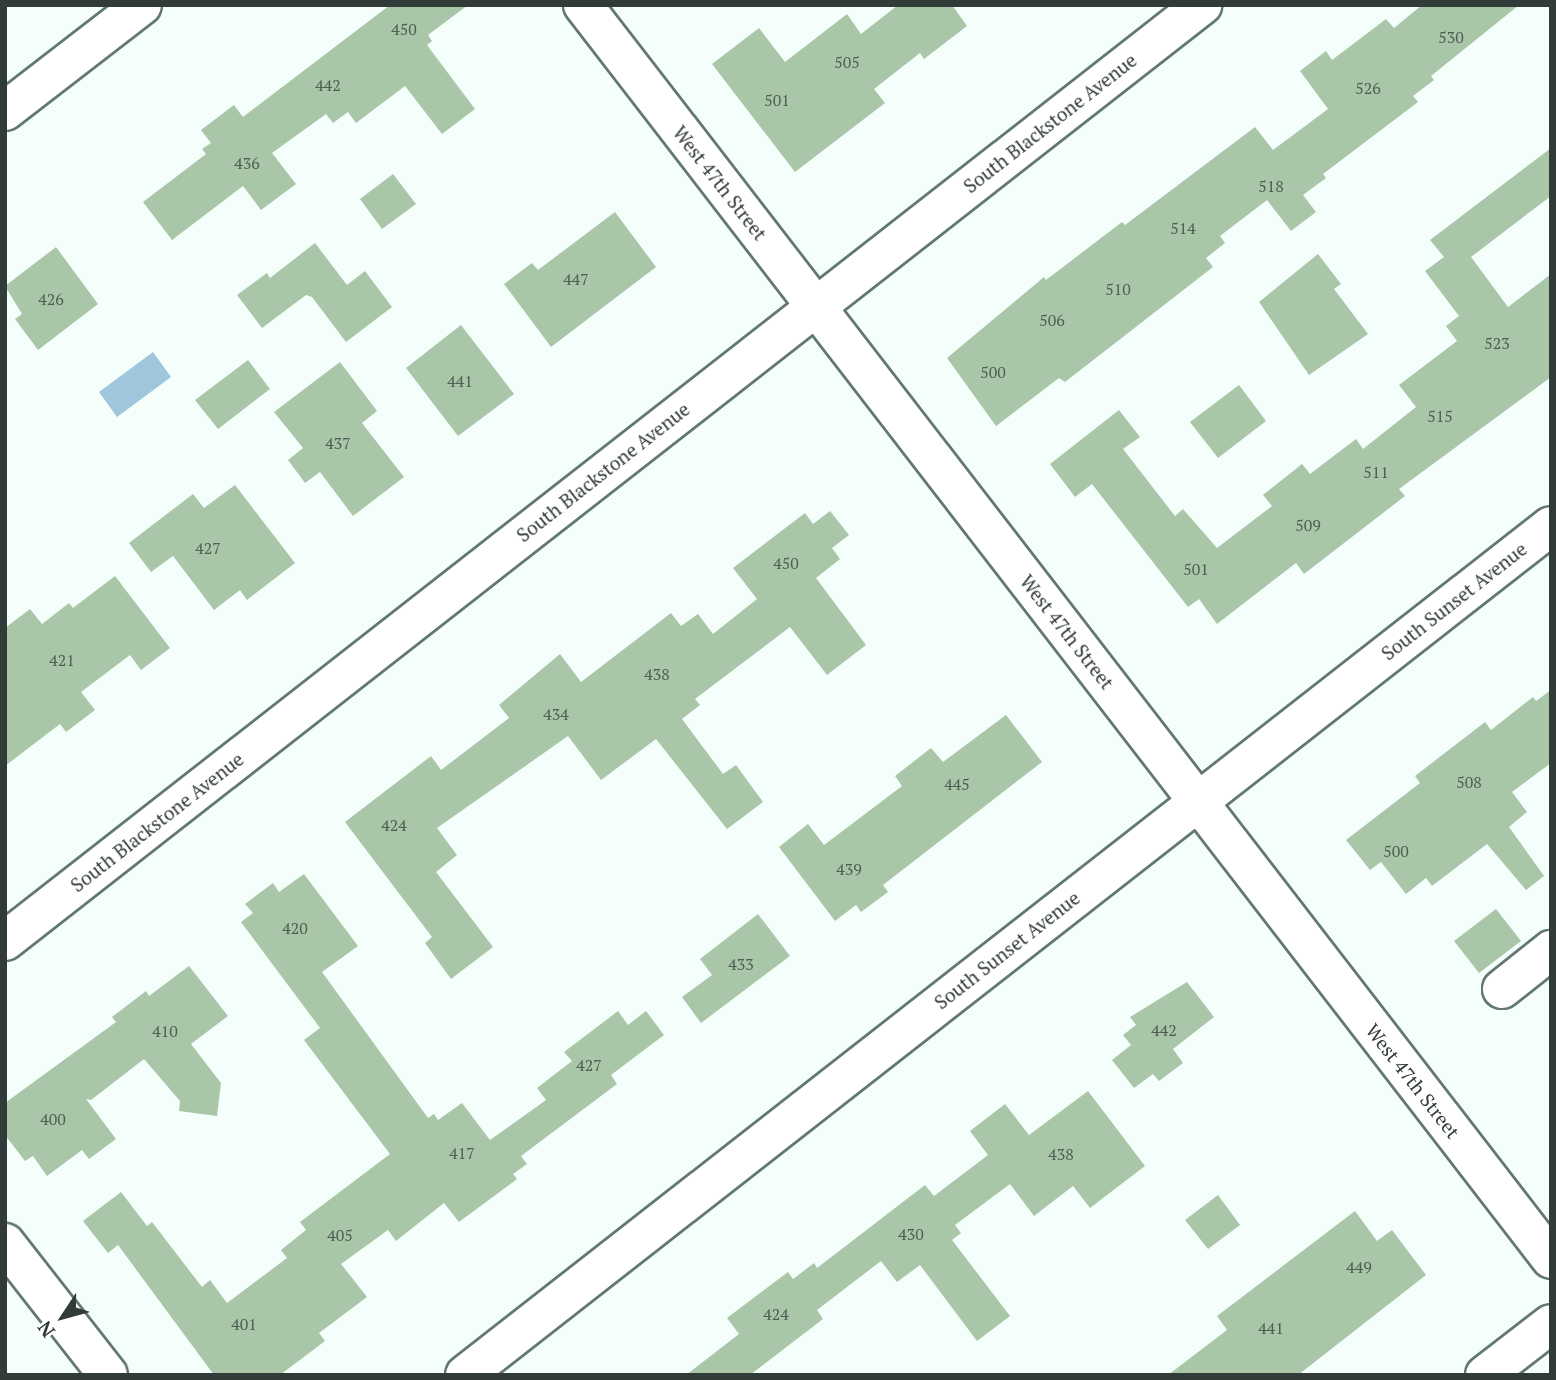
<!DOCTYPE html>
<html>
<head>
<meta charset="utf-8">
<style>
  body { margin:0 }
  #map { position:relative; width:1556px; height:1380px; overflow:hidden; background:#f4fefb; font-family:"PT Serif",serif }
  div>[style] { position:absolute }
  .water>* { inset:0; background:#9fc6dc }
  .building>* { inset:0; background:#aac6a8 }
  .roads { filter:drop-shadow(2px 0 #627871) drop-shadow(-2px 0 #627871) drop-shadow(0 2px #627871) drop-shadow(0 -2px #627871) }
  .minor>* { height:38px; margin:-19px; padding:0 19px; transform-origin:19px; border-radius:19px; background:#fff }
  .major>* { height:38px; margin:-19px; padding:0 19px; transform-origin:19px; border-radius:19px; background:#fff }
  span { translate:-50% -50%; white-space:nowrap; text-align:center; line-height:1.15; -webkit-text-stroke:6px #fff; paint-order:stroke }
  .number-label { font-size:16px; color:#4f5e53 }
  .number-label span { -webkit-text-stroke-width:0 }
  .street-label { font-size:19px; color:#313b37 }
  .frame { position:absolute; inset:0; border:7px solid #313b37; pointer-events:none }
  .north { position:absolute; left:28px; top:1282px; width:70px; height:70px; -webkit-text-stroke:5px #fff; paint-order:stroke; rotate:234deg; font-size:19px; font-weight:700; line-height:28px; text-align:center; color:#313b37 }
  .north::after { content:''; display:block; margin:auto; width:24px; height:32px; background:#313b37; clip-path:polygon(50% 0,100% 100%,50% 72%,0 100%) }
</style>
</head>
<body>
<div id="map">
  <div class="water">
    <div style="clip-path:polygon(153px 352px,171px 377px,117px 417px,99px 392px)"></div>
  </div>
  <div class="building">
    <div style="clip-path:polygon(390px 5px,468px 5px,428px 35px,432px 41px,427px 45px,475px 109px,442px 134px,405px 86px,356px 123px,348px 112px,333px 123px,326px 114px,272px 153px,296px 184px,261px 210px,243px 186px,172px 240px,143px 202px,206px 154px,202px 149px,211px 143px,201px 130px,234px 105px,243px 117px)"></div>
    <div style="clip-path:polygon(898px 5px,952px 5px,967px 26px,924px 59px,920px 53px,874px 89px,885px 103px,795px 172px,712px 64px,759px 28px,785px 62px,847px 14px,861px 34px)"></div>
    <div style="clip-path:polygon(1422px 5px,1519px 5px,1431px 76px,1434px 80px,1413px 96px,1418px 102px,1323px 174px,1326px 178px,1303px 195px,1316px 212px,1291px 231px,1267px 200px,1220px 236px,1225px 243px,1206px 258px,1213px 267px,1065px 382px,1059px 378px,996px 426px,947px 358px,1044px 277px,1046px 280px,1122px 222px,1125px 225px,1255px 127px,1273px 150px,1328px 109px,1300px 71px,1326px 51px,1332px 60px,1386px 19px,1394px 28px)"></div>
    <div style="clip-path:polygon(1551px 148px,1551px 196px,1471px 257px,1508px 307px,1551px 274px,1551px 377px,1399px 489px,1405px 496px,1304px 574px,1296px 563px,1217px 624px,1199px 599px,1188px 607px,1092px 484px,1075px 497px,1050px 464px,1119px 410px,1140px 437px,1123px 449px,1175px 516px,1183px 509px,1217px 548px,1272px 506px,1263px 495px,1302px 464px,1310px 474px,1356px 439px,1363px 449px,1416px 407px,1399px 385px,1457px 341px,1446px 326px,1459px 316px,1425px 271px,1444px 257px,1430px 240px)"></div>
    <div style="clip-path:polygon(393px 174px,416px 204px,382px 229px,360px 199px)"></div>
    <div style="clip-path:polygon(615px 212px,656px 267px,551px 347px,504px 284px,532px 263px,538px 270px)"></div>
    <div style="clip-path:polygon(315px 243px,347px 285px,365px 271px,392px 307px,346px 342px,312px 297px,306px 295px,262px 328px,237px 295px,267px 273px,270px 278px)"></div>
    <div style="clip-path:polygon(56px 247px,98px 304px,38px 350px,15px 319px,22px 314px,5px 286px)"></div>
    <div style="clip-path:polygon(1318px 254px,1341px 284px,1334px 289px,1368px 334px,1309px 375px,1259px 302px)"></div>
    <div style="clip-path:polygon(461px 325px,514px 394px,458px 436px,406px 368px)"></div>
    <div style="clip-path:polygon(248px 360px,270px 389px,218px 429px,195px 400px)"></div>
    <div style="clip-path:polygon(340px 362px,377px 411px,362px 423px,404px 477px,353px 516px,320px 472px,305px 483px,288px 460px,303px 448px,274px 412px)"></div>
    <div style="clip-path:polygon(1239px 385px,1266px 421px,1218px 458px,1190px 422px)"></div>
    <div style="clip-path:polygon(235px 485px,295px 563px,247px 600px,240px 590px,214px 610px,173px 556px,151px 572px,129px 543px,193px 494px,204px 508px)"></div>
    <div style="clip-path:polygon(830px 511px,849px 535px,832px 548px,840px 559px,816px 578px,866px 645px,827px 675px,790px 627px,695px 699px,700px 705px,682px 719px,723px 774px,736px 765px,763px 802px,727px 829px,656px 739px,601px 780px,568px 736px,437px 828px,457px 855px,436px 872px,493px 947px,451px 979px,425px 943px,432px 937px,345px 822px,431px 756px,441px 770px,509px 718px,499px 705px,560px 654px,581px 682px,671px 613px,681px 626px,698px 614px,713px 634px,757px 599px,733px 568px,805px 513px,813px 524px)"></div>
    <div style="clip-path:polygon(115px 576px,170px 648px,141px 670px,130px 655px,81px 692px,95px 710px,66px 732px,60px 724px,5px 766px,5px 628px,30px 609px,42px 624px,69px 603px,73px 608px)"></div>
    <div style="clip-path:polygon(1551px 690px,1551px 763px,1512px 792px,1527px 812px,1509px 827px,1544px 876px,1526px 890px,1487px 844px,1432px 886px,1426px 878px,1406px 894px,1381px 862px,1370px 870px,1346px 840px,1420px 783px,1415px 776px,1485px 722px,1491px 730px,1533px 697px,1536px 701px)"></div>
    <div style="clip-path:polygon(1006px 715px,1042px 762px,883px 885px,888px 892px,861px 912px,856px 905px,835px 921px,779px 847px,808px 824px,824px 845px,902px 786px,895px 776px,931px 748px,943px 762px)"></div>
    <div style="clip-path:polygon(304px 874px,358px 946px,322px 972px,428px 1118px,434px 1114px,438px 1120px,462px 1103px,490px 1140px,546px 1100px,537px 1088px,572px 1061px,564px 1052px,618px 1011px,628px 1025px,646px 1011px,664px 1035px,611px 1075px,617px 1084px,521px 1156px,527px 1164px,513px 1174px,517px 1179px,459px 1222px,444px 1203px,396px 1241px,388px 1230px,341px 1264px,367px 1297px,319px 1333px,325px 1341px,280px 1375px,214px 1375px,118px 1245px,108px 1253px,83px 1221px,121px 1192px,147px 1226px,152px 1222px,202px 1287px,210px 1280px,227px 1303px,287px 1258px,281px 1250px,306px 1230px,300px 1222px,390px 1154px,304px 1040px,320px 1028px,241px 922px,253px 913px,245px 904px,273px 883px,279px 892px)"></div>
    <div style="clip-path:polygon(1496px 909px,1521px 941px,1479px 973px,1454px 941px)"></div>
    <div style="clip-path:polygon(758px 914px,790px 956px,701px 1023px,682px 997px,712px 975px,700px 959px)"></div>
    <div style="clip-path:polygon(189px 966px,228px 1016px,191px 1044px,221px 1083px,217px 1116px,179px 1111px,180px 1101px,144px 1059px,91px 1100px,86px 1099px,116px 1139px,89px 1159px,82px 1150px,47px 1176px,33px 1156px,25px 1161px,5px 1135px,5px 1103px,116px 1022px,112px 1017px,146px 991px,149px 996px)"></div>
    <div style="clip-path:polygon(1187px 982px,1214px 1017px,1173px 1049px,1183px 1063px,1159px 1081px,1153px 1074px,1134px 1088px,1112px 1060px,1131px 1045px,1123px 1035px,1136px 1025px,1130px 1017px)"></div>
    <div style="clip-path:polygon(1088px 1091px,1145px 1166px,1090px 1208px,1073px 1186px,1034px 1216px,1010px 1184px,955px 1225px,961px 1233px,952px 1240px,1010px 1316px,977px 1341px,920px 1265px,897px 1282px,881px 1261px,817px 1310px,823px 1319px,750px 1375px,686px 1375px,739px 1334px,727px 1318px,788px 1272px,793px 1279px,814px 1263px,817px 1268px,925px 1185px,934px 1196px,988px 1155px,970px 1131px,1005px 1104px,1029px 1135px)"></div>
    <div style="clip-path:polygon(1218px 1195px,1240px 1225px,1208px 1249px,1185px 1220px)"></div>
    <div style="clip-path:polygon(1355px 1211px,1377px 1241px,1392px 1230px,1426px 1275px,1298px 1375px,1168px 1375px,1227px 1330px,1217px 1316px)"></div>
  </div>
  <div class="roads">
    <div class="minor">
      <div style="left:5px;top:111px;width:173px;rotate:-37.7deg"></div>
      <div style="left:5px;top:941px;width:1520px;rotate:-38.02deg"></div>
      <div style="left:1502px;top:989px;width:63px;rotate:-38.5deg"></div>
      <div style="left:5px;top:1243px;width:167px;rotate:52deg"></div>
      <div style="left:465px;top:1375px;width:1378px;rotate:-38.02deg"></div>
      <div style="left:1485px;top:1375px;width:83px;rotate:-37.7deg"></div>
    </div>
    <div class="major">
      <div style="left:583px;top:5px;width:1584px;rotate:52.33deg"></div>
    </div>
  </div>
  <div class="number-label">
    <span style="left:404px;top:29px">450</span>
    <span style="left:1451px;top:37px">530</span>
    <span style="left:847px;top:62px">505</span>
    <span style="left:328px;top:85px">442</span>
    <span style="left:1368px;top:88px">526</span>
    <span style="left:777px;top:100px">501</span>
    <span style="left:247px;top:163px">436</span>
    <span style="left:1271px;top:186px">518</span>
    <span style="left:1183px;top:228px">514</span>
    <span style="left:576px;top:279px">447</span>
    <span style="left:1118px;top:289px">510</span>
    <span style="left:51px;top:299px">426</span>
    <span style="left:1052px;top:320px">506</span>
    <span style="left:1497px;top:343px">523</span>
    <span style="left:993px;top:372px">500</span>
    <span style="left:460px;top:381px">441</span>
    <span style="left:1440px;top:416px">515</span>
    <span style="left:338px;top:443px">437</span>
    <span style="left:1376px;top:472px">511</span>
    <span style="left:1308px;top:525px">509</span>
    <span style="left:208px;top:548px">427</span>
    <span style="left:786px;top:563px">450</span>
    <span style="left:1196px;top:569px">501</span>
    <span style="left:62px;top:660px">421</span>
    <span style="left:657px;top:674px">438</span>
    <span style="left:556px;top:714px">434</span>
    <span style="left:1469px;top:782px">508</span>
    <span style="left:957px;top:784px">445</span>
    <span style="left:394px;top:825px">424</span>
    <span style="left:1396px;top:851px">500</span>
    <span style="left:849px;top:869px">439</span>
    <span style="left:295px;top:928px">420</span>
    <span style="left:741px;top:964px">433</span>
    <span style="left:1164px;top:1030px">442</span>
    <span style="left:165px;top:1031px">410</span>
    <span style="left:589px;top:1065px">427</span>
    <span style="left:53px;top:1119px">400</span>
    <span style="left:462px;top:1153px">417</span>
    <span style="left:1061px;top:1154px">438</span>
    <span style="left:911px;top:1234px">430</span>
    <span style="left:340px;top:1235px">405</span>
    <span style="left:1359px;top:1267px">449</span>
    <span style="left:776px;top:1314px">424</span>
    <span style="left:244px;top:1324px">401</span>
    <span style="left:1271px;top:1328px">441</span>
  </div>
  <div class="street-label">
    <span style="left:1050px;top:123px;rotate:-38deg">South Blackstone Avenue</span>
    <span style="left:720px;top:183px;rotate:52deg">West 47th Street</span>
    <span style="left:603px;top:472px;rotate:-38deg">South Blackstone Avenue</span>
    <span style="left:1454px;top:601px;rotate:-38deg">South Sunset Avenue</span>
    <span style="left:1067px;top:632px;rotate:52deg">West 47th Street</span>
    <span style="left:157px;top:822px;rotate:-38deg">South Blackstone Avenue</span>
    <span style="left:1007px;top:950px;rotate:-38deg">South Sunset Avenue</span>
    <span style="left:1413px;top:1081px;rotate:52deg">West 47th Street</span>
  </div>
  <div class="frame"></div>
  <div class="north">N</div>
</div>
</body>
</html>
